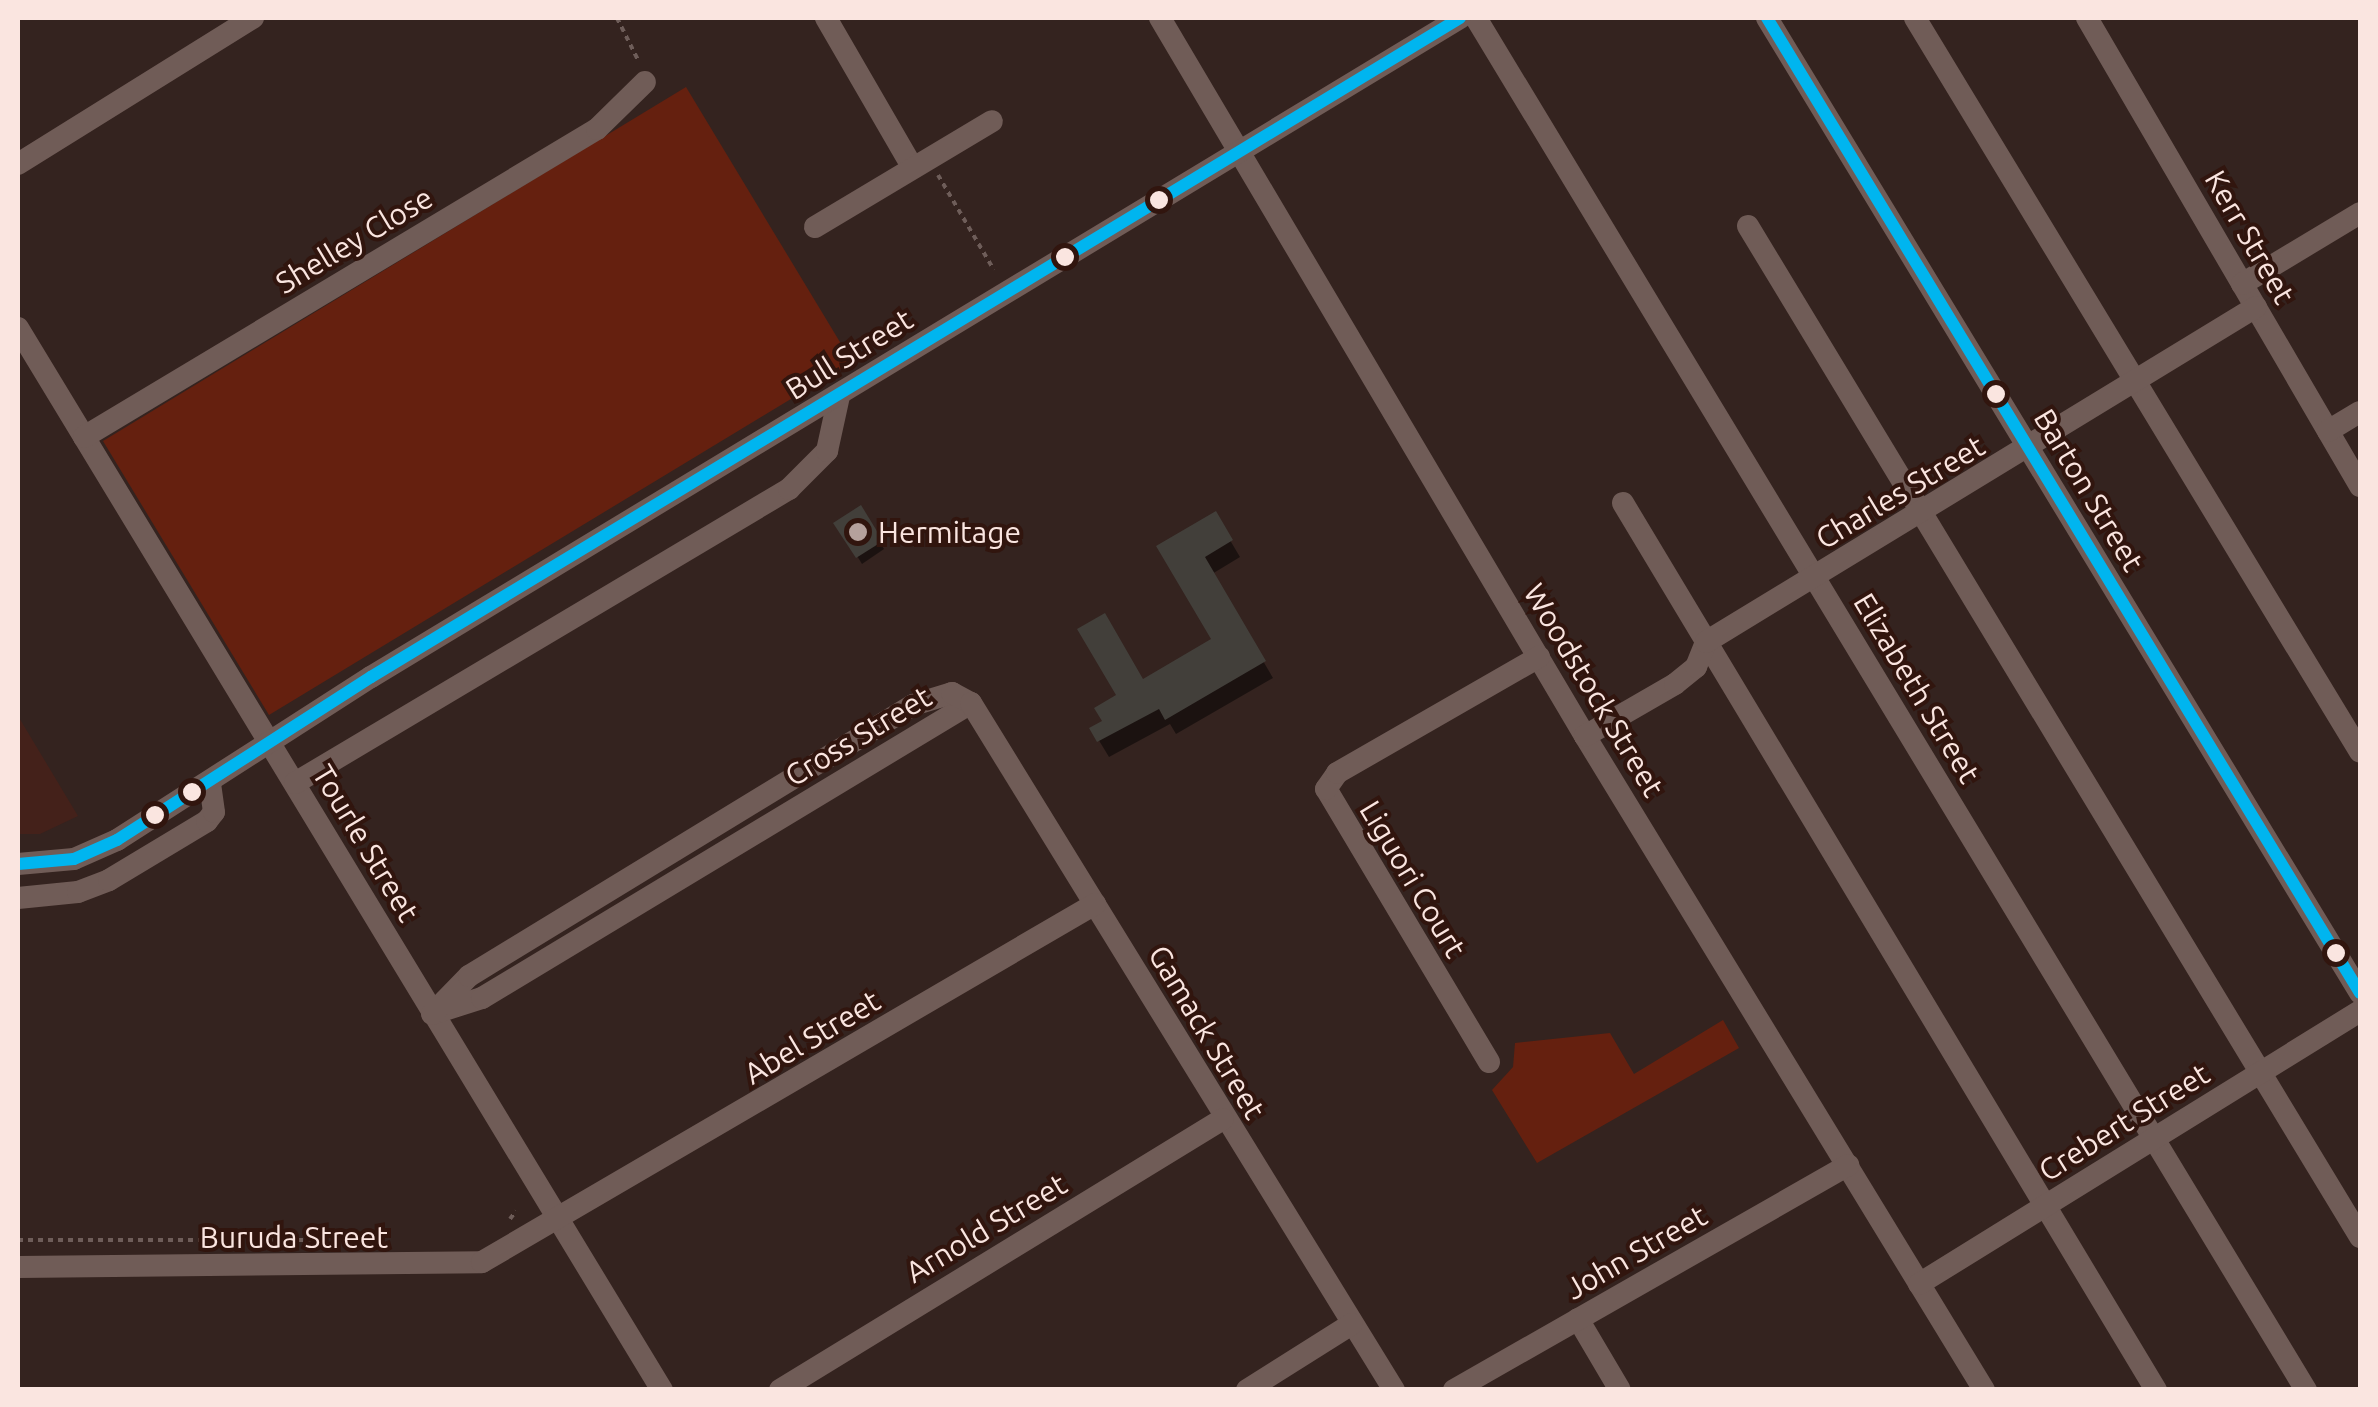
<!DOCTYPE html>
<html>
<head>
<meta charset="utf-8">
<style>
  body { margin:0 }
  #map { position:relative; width:2378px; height:1407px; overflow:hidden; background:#34231f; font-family:Ubuntu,sans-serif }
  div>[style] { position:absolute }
  .built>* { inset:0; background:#44211a }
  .green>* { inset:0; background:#65200f }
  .shadow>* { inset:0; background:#0007 }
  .building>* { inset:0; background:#423f3a }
  .path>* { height:4px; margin-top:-2px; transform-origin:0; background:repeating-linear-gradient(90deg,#6e5d59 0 5px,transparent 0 10px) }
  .minor>* { height:22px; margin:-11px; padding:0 11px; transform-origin:11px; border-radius:11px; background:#705c57 }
  .bus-1>* { height:12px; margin:-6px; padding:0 6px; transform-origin:6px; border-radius:6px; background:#00b5ef }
  .dots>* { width:28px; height:28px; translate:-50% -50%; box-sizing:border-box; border:5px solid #31150e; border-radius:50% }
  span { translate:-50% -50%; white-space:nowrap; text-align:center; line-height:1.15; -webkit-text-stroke:8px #31150e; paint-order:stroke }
  .street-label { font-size:30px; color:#fae5e0 }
  .poi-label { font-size:30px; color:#fae5e0 }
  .left { translate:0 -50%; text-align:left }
  .frame { position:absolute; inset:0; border:20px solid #fae5e0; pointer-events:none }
</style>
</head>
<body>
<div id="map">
  <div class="built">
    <div style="clip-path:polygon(18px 716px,78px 816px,40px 834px,18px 834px)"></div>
  </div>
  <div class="green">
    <div style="clip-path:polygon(686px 87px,852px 362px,269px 715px,103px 441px)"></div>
    <div style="clip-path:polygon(1723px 1020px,1739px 1048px,1537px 1163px,1492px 1090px,1513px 1067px,1515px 1043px,1610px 1033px,1634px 1074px)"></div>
  </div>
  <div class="shadow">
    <div style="clip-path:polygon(860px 509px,884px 549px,862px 564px,837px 523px)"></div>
    <div style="clip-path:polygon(1215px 515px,1240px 557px,1212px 574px,1273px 678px,1176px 734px,1170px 724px,1109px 757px,1092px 729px,1214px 640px,1160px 547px)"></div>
  </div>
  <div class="building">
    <div style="clip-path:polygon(861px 505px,883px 541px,856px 558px,833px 523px)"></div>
    <div style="clip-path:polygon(1216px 511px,1233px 540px,1205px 557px,1266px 661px,1165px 720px,1159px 709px,1097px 742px,1089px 728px,1102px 721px,1094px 708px,1116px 695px,1077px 629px,1105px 613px,1143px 679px,1211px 639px,1156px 546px)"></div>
  </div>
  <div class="path">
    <div style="left:617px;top:18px;width:49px;rotate:63.4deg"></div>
    <div style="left:938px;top:175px;width:110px;rotate:59.5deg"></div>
    <div style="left:510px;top:1219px;width:10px;rotate:-53deg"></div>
    <div style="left:18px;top:1240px;width:295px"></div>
  </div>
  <div class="minor">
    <div style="left:826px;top:18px;width:173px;rotate:59.9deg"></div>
    <div style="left:1160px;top:18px;width:834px;rotate:59.38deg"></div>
    <div style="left:1585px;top:736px;width:766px;rotate:58.61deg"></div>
    <div style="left:1476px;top:18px;width:1604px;rotate:58.83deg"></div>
    <div style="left:1767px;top:18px;width:1141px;rotate:58.69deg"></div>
    <div style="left:1915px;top:18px;width:858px;rotate:58.77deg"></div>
    <div style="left:2087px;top:18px;width:542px;rotate:59.74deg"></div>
    <div style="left:18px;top:164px;width:277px;rotate:-31.9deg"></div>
    <div style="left:1748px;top:226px;width:1182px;rotate:58.81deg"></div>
    <div style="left:815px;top:227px;width:206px;rotate:-30.9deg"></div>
    <div style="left:2242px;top:284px;width:138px;rotate:-31deg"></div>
    <div style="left:18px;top:328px;width:1242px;rotate:58.77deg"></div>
    <div style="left:2328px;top:431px;width:37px;rotate:-31deg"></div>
    <div style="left:84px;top:437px;width:598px;rotate:-30.98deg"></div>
    <div style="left:597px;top:129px;width:67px;rotate:-44.4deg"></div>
    <div style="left:1623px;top:503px;width:1035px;rotate:59deg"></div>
    <div style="left:1585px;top:736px;width:104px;rotate:-30deg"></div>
    <div style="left:1675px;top:684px;width:27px;rotate:-39deg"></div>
    <div style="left:1696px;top:667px;width:27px;rotate:-68deg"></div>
    <div style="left:1706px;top:642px;width:644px;rotate:-31.35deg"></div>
    <div style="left:295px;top:783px;width:575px;rotate:-30.76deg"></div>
    <div style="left:789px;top:489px;width:54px;rotate:-45deg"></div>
    <div style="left:827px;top:451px;width:56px;rotate:-77.7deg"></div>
    <div style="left:18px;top:864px;width:56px;rotate:-5.1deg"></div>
    <div style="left:74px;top:859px;width:47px;rotate:-23.8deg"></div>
    <div style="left:117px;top:840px;width:302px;rotate:-32.7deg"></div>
    <div style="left:371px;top:677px;width:1273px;rotate:-31.18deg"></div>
    <div style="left:18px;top:898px;width:60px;rotate:-5.7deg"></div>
    <div style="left:78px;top:892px;width:33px;rotate:-21deg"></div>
    <div style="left:109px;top:880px;width:114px;rotate:-31deg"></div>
    <div style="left:207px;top:821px;width:11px;rotate:-52deg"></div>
    <div style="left:214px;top:812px;width:29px;rotate:-98deg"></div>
    <div style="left:438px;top:1012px;width:46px;rotate:-17.7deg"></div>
    <div style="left:482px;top:998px;width:571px;rotate:-31.1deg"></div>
    <div style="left:432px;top:1014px;width:53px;rotate:-45.8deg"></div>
    <div style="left:469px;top:976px;width:520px;rotate:-31.4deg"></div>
    <div style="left:913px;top:705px;width:41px;rotate:-17.1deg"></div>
    <div style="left:952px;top:693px;width:21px;rotate:28deg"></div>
    <div style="left:971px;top:703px;width:807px;rotate:58.38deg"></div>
    <div style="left:1489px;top:1062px;width:318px;rotate:-120.8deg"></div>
    <div style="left:1326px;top:789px;width:19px;rotate:-55deg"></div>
    <div style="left:1337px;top:773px;width:233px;rotate:-29.9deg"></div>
    <div style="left:18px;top:1267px;width:464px;rotate:-0.6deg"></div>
    <div style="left:482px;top:1262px;width:710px;rotate:-30.29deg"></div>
    <div style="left:1919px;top:1284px;width:519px;rotate:-31.76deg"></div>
    <div style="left:1578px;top:1319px;width:82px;rotate:59.4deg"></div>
    <div style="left:780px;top:1390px;width:519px;rotate:-31.46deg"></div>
    <div style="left:1247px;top:1390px;width:124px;rotate:-32.2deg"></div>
    <div style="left:1454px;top:1390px;width:454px;rotate:-29.7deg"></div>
  </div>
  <div class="bus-1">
    <div style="left:1767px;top:18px;width:1141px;rotate:58.69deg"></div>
    <div style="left:18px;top:864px;width:56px;rotate:-5.1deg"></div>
    <div style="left:74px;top:859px;width:47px;rotate:-23.8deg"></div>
    <div style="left:117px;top:840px;width:302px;rotate:-32.7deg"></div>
    <div style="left:371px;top:677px;width:1273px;rotate:-31.18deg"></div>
  </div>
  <div class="dots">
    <div style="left:1159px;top:200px;background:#fae5e0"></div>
    <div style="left:1065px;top:257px;background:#fae5e0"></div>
    <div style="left:1996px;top:394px;background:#fae5e0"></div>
    <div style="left:858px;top:532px;background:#b5a19c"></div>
    <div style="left:192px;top:792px;background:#fae5e0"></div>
    <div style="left:155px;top:815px;background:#fae5e0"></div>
    <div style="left:2336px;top:953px;background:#fae5e0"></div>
  </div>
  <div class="street-label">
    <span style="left:2250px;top:237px;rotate:60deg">Kerr Street</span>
    <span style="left:354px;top:240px;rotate:-31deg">Shelley Close</span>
    <span style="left:849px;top:354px;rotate:-32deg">Bull Street</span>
    <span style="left:2089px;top:490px;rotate:59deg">Barton Street</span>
    <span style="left:1900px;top:492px;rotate:-31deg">Charles Street</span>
    <span style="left:1917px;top:688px;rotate:59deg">Elizabeth Street</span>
    <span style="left:1594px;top:690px;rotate:59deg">Woodstock Street</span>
    <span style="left:858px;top:736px;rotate:-31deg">Cross Street</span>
    <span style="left:366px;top:843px;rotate:59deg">Tourle Street</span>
    <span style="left:1413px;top:879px;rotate:59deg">Liguori Court</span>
    <span style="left:1207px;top:1032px;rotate:59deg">Gamack Street</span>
    <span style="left:812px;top:1037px;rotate:-31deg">Abel Street</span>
    <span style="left:2124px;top:1122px;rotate:-32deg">Crebert Street</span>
    <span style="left:986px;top:1228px;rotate:-31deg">Arnold Street</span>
    <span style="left:294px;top:1237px">Buruda Street</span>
    <span style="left:1636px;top:1252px;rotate:-30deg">John Street</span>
  </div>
  <div class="poi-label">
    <span class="left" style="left:878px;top:532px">Hermitage</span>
  </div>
  <div class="frame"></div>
</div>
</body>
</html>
